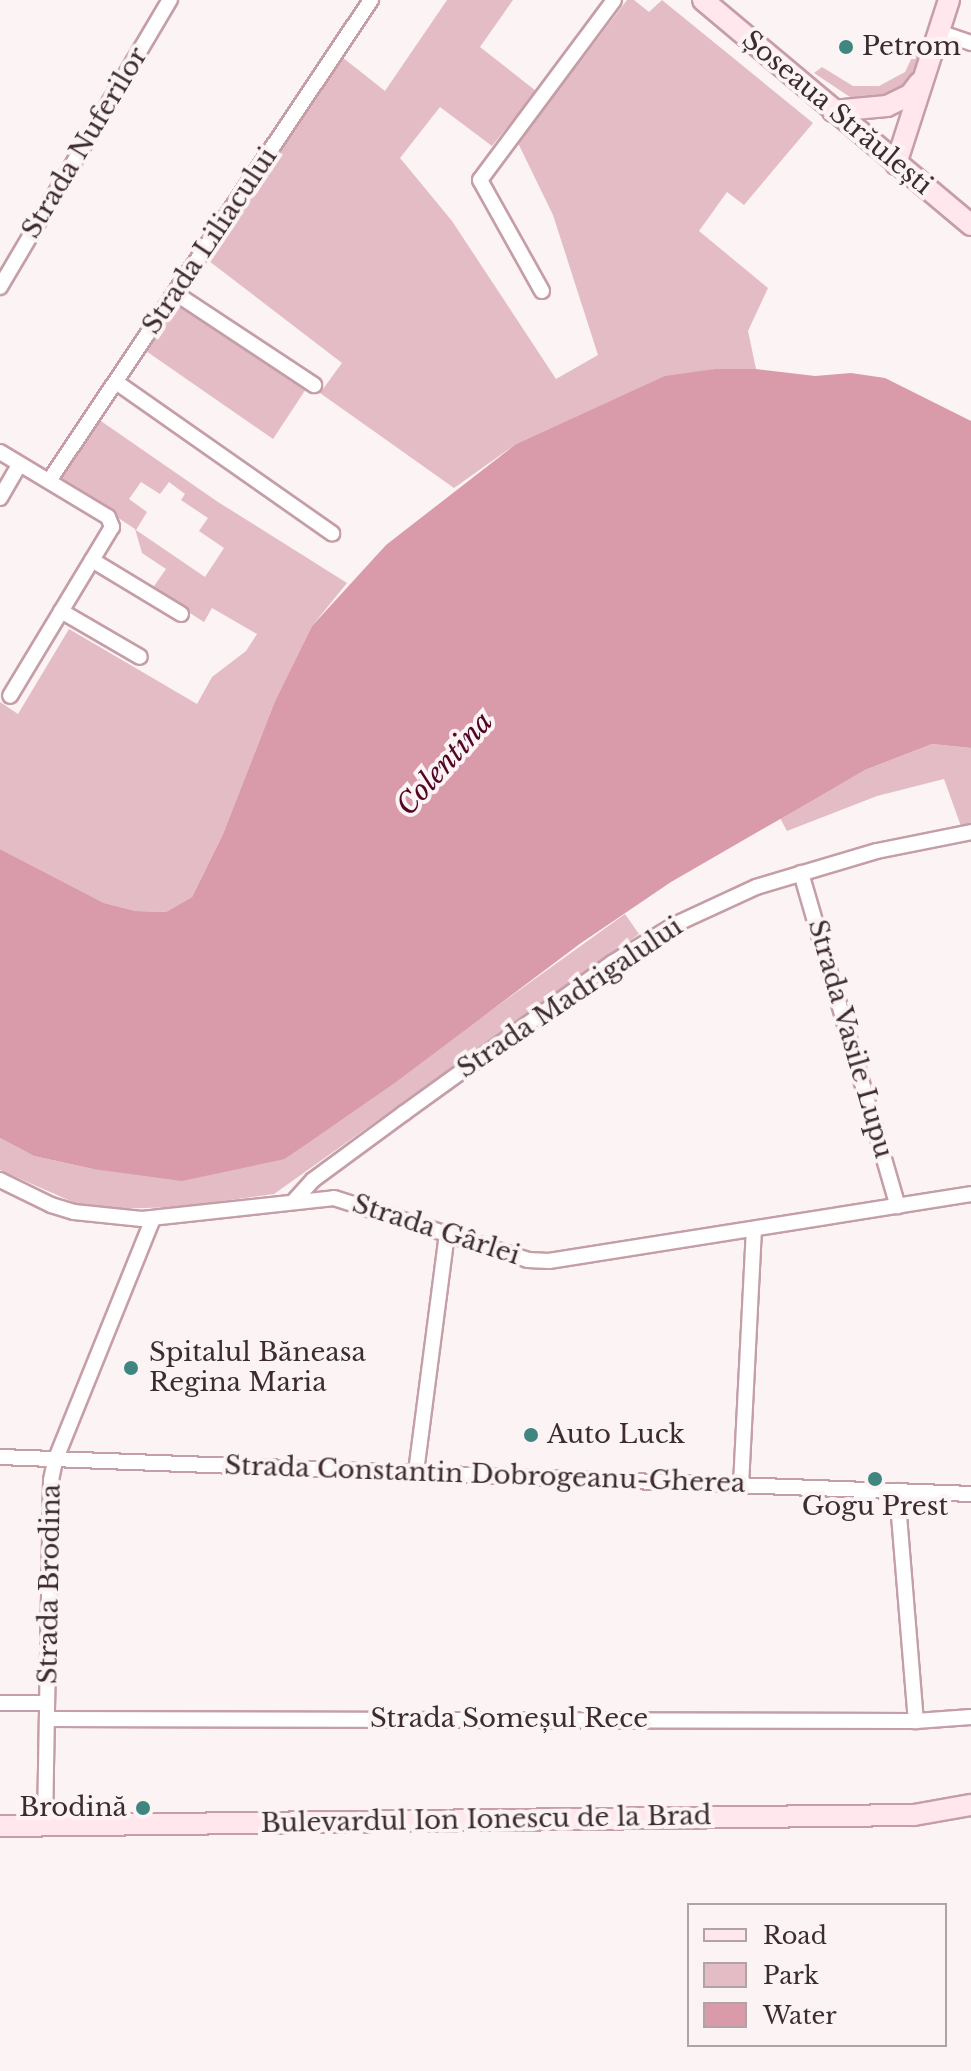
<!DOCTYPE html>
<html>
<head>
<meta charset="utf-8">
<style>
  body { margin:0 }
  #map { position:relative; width:971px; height:2071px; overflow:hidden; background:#fcf3f5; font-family:"Libre Baskerville",serif }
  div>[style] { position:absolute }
  .green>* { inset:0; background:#e4bcc5 }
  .water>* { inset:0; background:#d99baa }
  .roads { filter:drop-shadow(2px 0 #c59ea7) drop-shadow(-2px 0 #c59ea7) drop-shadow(0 2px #c59ea7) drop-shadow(0 -2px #c59ea7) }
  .street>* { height:14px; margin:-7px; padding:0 7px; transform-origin:7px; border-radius:7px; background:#fff }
  .secondary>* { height:20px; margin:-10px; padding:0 10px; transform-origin:10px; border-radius:10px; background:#ffe7ed }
  .dots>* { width:22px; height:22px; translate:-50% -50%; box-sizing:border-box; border:4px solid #fcf3f5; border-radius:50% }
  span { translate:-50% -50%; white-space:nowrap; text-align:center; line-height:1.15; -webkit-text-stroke:8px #fcf3f5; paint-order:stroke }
  .poi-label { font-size:26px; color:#3c2c30 }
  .left { translate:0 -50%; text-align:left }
  .right { translate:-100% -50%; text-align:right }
  .street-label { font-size:26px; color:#3c2c30 }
  .water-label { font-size:28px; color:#500624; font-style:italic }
  .legend { position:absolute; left:687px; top:1903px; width:260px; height:144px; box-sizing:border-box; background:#fcf3f5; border:2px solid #afa3a6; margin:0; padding:10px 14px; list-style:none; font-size:24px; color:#3c2c30 }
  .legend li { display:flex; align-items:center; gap:16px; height:40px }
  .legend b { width:40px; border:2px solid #afa3a6 }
</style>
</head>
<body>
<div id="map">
  <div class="green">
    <div style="clip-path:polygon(447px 0,513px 0,480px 47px,536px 91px,492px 146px,440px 107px,400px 158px,452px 221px,556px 379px,598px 355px,553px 215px,518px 143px,627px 0,634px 0,649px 12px,662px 0,813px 123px,744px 205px,727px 192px,699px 231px,768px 288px,748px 331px,756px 369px,715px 369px,613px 400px,516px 444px,454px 488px,320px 393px,342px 363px,205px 258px,342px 57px,385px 91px)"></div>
    <div style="clip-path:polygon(926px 40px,911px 81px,883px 96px,853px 99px,814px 73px,822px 67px,853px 86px,879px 86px,905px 72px,919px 43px)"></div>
    <div style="clip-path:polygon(179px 303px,308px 386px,273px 439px,146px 351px)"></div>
    <div style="clip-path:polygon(evenodd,98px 419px,218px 502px,347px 583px,312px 626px,275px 701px,223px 834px,192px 897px,166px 912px,136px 911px,104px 903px,0 849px,0 702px,18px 714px,69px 629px,197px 704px,212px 677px,246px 651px,257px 634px,212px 608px,204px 622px,152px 589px,166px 569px,142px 553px,135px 529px,58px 478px,98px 419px,141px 482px,160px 494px,169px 482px,185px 494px,181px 500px,208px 518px,199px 531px,224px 548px,205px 577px,136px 530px,147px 512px,129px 499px,141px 482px)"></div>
    <div style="clip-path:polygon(932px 744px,971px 748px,971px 827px,962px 829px,944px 779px,877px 796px,787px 831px,780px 818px,865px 770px)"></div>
    <div style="clip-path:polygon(625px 914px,639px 934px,274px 1194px,179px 1207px,111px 1209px,82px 1206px,0 1170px,0 1138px,34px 1156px,93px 1169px,285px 1159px)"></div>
  </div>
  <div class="water">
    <div style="clip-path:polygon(715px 369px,756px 369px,815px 376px,851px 373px,885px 378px,971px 421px,971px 748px,932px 744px,865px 770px,671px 882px,581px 943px,396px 1082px,285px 1159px,182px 1181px,93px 1169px,34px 1156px,0 1138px,0 849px,104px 903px,136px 911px,166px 912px,192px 897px,223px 834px,275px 701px,312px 626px,386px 545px,516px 444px,665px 376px)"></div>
  </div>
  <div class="roads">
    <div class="street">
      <div style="left:945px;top:34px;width:28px;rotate:19deg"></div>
      <div style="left:0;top:287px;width:334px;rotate:-59.4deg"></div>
      <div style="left:542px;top:291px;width:127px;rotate:-119.2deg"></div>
      <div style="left:480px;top:180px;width:224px;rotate:-53.3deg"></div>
      <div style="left:175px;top:293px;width:167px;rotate:33.5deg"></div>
      <div style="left:116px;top:382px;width:264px;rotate:35deg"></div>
      <div style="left:0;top:452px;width:126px;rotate:31deg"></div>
      <div style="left:108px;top:517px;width:11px;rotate:68deg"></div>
      <div style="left:112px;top:527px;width:197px;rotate:121.1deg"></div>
      <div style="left:49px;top:481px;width:579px;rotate:-56.2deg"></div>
      <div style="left:0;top:498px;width:39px;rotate:-60deg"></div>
      <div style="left:92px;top:560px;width:104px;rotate:31.2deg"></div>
      <div style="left:61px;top:611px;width:91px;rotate:30.2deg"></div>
      <div style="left:801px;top:873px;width:347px;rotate:73.8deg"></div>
      <div style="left:0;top:1180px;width:57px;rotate:26.1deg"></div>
      <div style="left:51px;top:1205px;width:24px;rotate:17deg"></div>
      <div style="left:74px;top:1212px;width:68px;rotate:5.9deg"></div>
      <div style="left:142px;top:1219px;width:193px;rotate:-6.2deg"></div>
      <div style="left:334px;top:1198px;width:204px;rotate:17.7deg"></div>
      <div style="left:528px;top:1260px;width:21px;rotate:3deg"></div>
      <div style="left:549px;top:1261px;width:427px;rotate:-9deg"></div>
      <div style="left:294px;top:1201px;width:28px;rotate:-48deg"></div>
      <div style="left:313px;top:1180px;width:113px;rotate:-36.4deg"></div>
      <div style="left:404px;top:1113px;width:256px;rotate:-35.8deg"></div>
      <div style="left:612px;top:963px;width:75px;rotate:-31.4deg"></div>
      <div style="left:676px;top:924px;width:88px;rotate:-24.8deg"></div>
      <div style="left:756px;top:887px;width:126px;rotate:-16.6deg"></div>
      <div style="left:877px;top:851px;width:96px;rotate:-11.4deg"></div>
      <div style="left:0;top:1457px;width:972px;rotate:2.18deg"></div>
      <div style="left:416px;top:1472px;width:240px;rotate:-82.6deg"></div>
      <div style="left:741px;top:1485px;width:256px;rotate:-87.1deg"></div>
      <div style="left:897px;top:1491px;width:231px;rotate:85.3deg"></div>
      <div style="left:0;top:1703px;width:47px"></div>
      <div style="left:47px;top:1719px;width:869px;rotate:0.13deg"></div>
      <div style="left:916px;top:1721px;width:55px;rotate:-4.2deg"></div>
      <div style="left:45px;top:1825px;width:345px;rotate:-89deg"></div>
      <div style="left:51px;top:1480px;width:19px;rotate:-78deg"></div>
      <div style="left:55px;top:1461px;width:261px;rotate:-68deg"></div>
    </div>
    <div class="secondary">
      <div style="left:703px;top:0;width:350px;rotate:40deg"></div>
      <div style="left:833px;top:111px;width:54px;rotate:-5.3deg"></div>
      <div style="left:887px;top:106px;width:25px;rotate:-26deg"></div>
      <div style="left:910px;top:95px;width:15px;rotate:-53deg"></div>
      <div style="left:896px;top:164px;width:172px;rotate:-72.1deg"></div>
      <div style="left:0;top:1826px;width:914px;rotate:-0.69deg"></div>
      <div style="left:914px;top:1815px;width:58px;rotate:-10deg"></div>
    </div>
  </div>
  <div class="dots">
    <div style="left:846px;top:47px;background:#3f8680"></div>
    <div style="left:131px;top:1368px;background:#3f8680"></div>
    <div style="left:531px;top:1435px;background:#3f8680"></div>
    <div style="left:875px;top:1479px;background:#3f8680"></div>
    <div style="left:143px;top:1808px;background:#3f8680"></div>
  </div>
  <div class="poi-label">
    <span class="left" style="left:862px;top:47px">Petrom</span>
    <span class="left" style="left:149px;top:1368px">Spitalul Băneasa<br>Regina Maria</span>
    <span class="left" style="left:547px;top:1435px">Auto Luck</span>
    <span style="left:875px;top:1507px">Gogu Prest</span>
    <span class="right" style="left:127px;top:1808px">Brodină</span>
  </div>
  <div class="street-label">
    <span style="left:837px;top:113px;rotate:40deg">Șoseaua Străulești</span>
    <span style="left:85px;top:143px;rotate:-59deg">Strada Nuferilor</span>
    <span style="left:210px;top:241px;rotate:-56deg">Strada Liliacului</span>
    <span style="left:570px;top:998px;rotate:-34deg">Strada Madrigalului</span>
    <span style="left:850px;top:1039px;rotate:74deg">Strada Vasile Lupu</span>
    <span style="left:436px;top:1230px;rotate:18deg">Strada Gârlei</span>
    <span style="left:485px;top:1475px;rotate:2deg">Strada Constantin Dobrogeanu-Gherea</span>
    <span style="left:50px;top:1584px;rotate:-89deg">Strada Brodina</span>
    <span style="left:509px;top:1719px">Strada Someșul Rece</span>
    <span style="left:486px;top:1820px;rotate:-1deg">Bulevardul Ion Ionescu de la Brad</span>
  </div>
  <div class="water-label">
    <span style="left:445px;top:764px;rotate:-48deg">Colentina</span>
  </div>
  <ul class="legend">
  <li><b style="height:10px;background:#ffe7ed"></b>Road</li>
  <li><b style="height:22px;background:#e4bcc5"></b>Park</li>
  <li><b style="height:22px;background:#d99baa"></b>Water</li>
  </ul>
</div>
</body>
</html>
